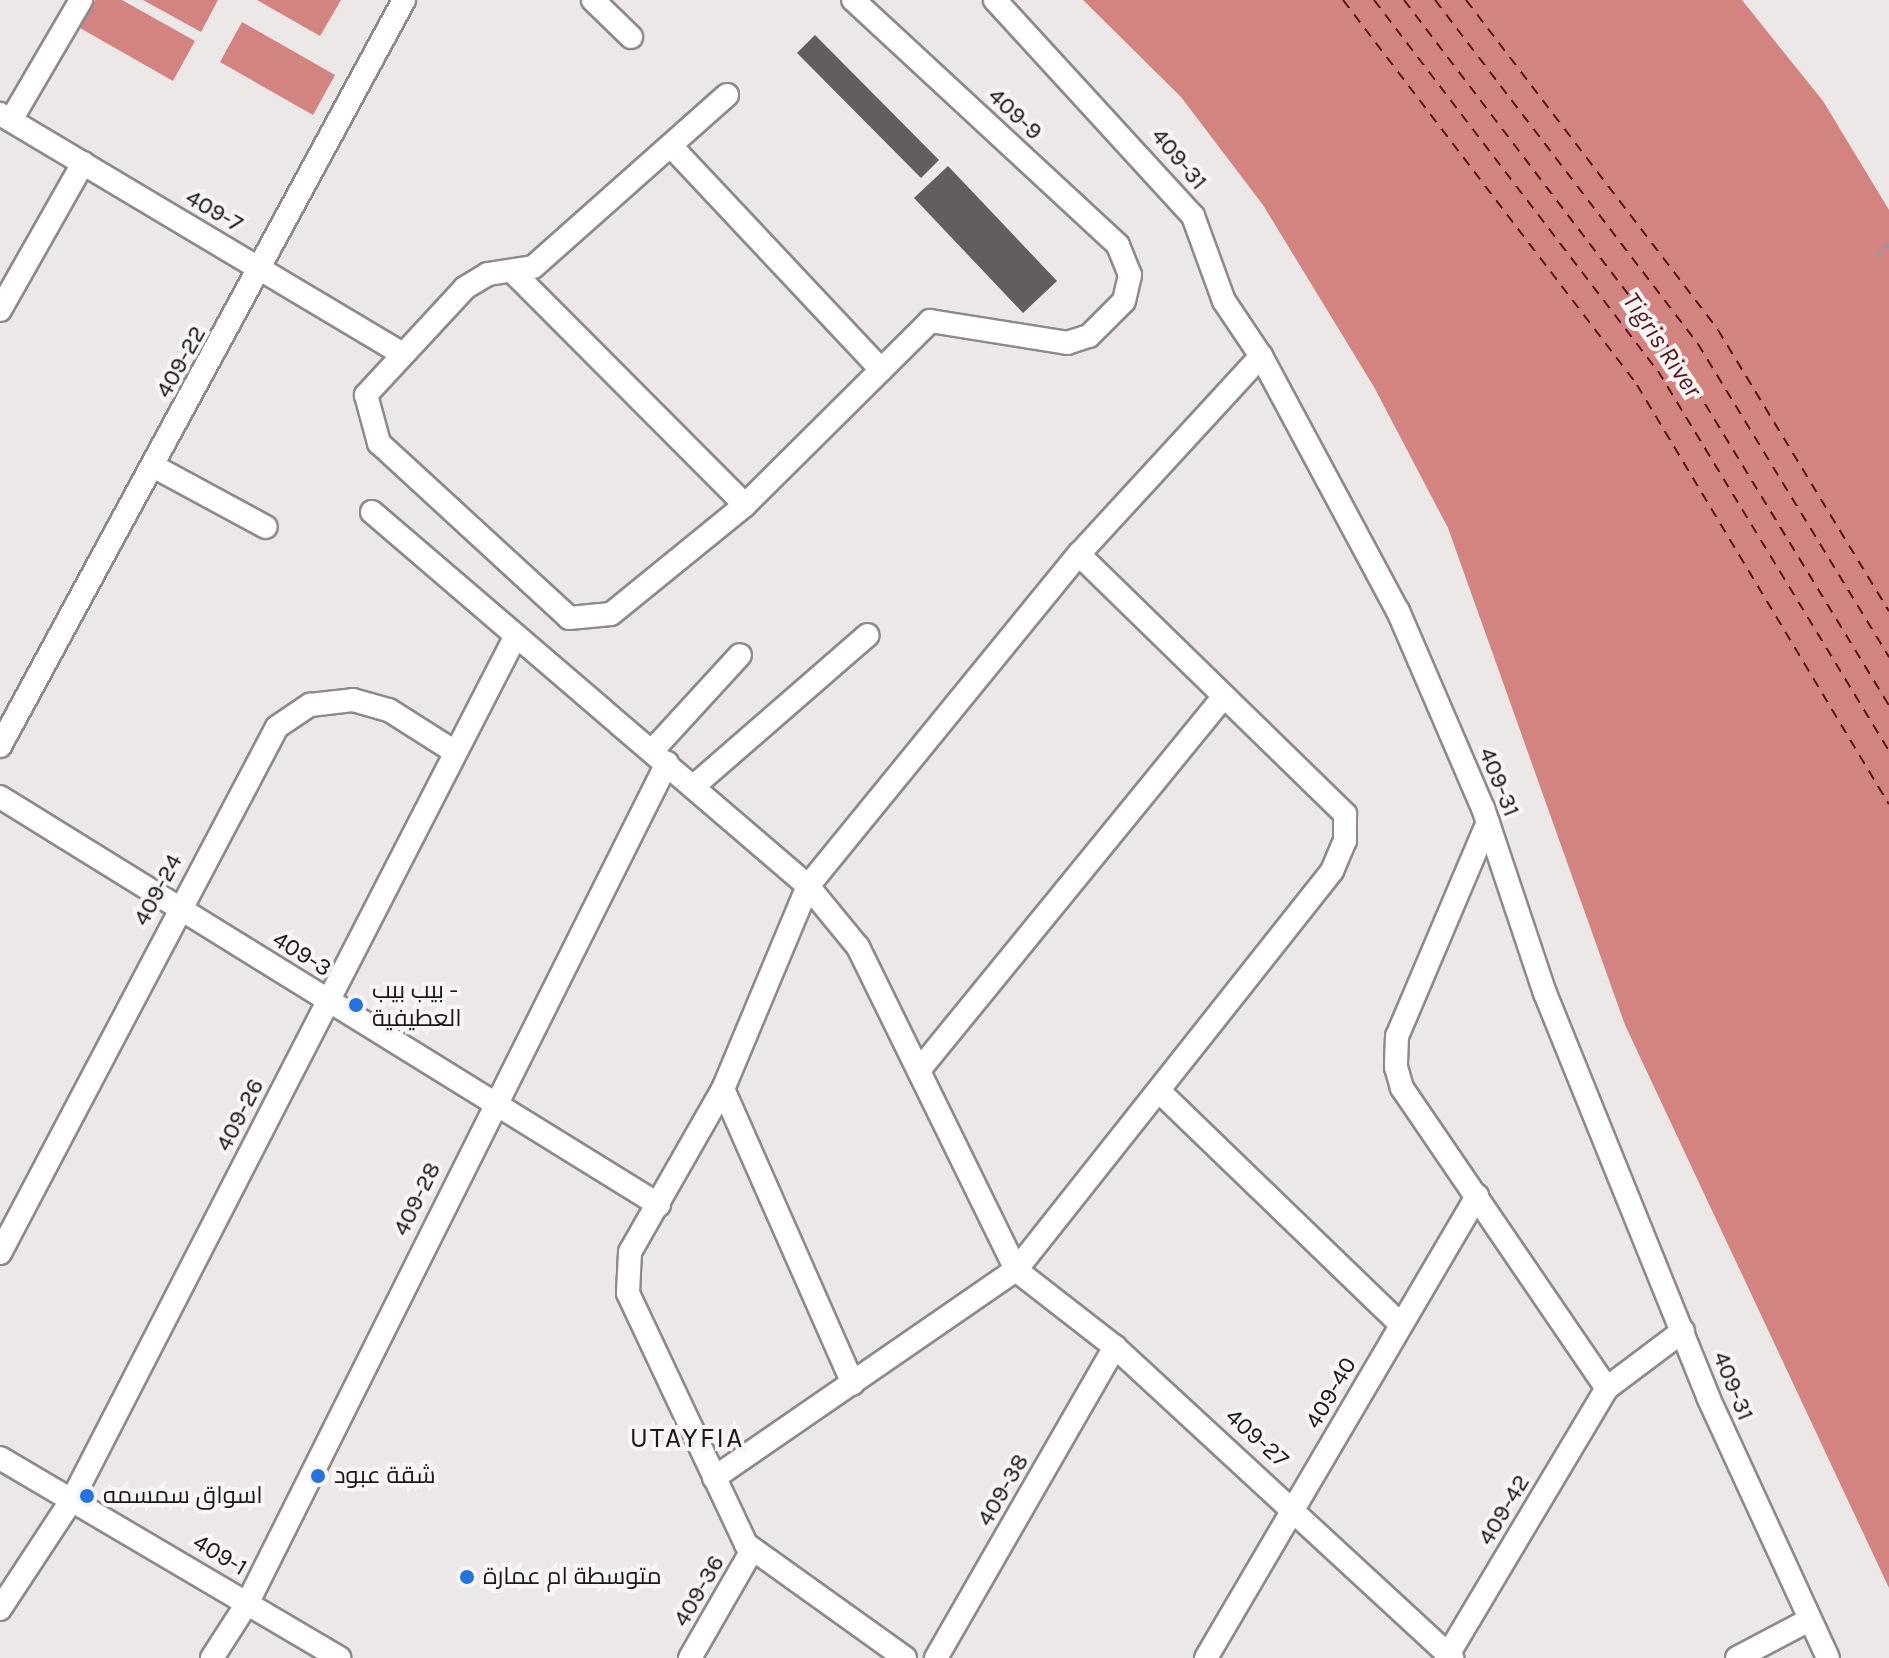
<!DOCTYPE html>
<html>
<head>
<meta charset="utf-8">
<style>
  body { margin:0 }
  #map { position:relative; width:1889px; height:1658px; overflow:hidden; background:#ede8e8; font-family:Karla,Cairo,sans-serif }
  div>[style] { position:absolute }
  .water>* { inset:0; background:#d48480 }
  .ferry>* { height:2px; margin-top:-1px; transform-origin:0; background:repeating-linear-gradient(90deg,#5a1115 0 10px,transparent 0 18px) }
  .building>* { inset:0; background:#625e5e }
  .path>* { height:4px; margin-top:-2px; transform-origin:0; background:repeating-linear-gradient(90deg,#9c9898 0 6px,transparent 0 12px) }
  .roads { filter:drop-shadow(2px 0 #8e8a89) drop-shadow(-2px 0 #8e8a89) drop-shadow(0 2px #8e8a89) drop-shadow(0 -2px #8e8a89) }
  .minor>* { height:22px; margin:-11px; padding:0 11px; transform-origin:11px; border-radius:11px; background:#fff }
  .dots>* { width:22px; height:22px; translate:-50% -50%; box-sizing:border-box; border:4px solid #faf5f5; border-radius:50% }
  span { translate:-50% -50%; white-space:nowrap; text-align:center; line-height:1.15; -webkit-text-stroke:8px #faf5f5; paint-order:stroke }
  .street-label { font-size:24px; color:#1a1818 }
  .poi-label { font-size:24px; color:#1a1818 }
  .left { translate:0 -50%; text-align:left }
  .water-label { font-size:26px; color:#5a1115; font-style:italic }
  .quarter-label { font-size:28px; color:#1a1818; letter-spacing:2px }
</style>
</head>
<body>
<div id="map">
  <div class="water">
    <div style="clip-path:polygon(95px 0,122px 0,195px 41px,173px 81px,80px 28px)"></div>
    <div style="clip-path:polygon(143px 0,218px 0,201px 32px)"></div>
    <div style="clip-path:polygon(257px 0,341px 0,320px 36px)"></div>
    <div style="clip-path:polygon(1083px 0,1742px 0,1823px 101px,1889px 210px,1889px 1588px,1625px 1025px,1448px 528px,1374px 387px,1263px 205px,1181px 97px)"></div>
    <div style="clip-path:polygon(242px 22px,335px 75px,313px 115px,220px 62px)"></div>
  </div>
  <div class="ferry">
    <div style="left:1343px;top:0;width:484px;rotate:52.6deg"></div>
    <div style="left:1637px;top:385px;width:489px;rotate:59deg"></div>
    <div style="left:1374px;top:0;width:467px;rotate:52.6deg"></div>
    <div style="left:1658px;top:371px;width:445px;rotate:58.7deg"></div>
    <div style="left:1404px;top:0;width:450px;rotate:52.7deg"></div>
    <div style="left:1677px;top:358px;width:407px;rotate:58.6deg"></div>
    <div style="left:1435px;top:0;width:433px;rotate:52.6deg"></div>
    <div style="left:1698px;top:344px;width:367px;rotate:58.6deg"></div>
    <div style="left:1466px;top:0;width:415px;rotate:52.6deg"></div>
    <div style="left:1718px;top:330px;width:329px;rotate:58.7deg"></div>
  </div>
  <div class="building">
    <div style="clip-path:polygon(815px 35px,939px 160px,921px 178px,797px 53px)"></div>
    <div style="clip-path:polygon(948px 166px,1057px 281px,1023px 313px,914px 198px)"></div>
  </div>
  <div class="path">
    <div style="left:1877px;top:256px;width:17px;rotate:-45deg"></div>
  </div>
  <div class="roads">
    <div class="minor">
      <div style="left:593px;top:0;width:53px;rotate:44.2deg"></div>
      <div style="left:995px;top:0;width:293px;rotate:47.5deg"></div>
      <div style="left:1193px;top:216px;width:90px;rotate:70deg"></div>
      <div style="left:1224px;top:301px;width:66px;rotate:56.1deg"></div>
      <div style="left:1261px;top:356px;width:289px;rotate:61.8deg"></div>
      <div style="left:1398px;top:611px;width:215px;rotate:66.7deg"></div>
      <div style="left:1483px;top:808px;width:195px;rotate:71.5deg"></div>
      <div style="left:1545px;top:993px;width:436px;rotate:68deg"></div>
      <div style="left:1708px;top:1397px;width:287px;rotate:65.3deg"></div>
      <div style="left:727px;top:95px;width:259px;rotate:138.4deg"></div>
      <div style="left:533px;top:267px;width:46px;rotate:171.2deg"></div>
      <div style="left:488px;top:274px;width:27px;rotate:149deg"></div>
      <div style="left:465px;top:288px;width:146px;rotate:132.8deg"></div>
      <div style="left:366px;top:395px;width:50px;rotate:74.8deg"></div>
      <div style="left:379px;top:443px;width:258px;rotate:42.6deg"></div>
      <div style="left:569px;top:618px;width:42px;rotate:-5.4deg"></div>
      <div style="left:611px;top:614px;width:173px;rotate:-39.1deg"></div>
      <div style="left:745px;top:505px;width:261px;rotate:-44.8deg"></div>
      <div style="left:930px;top:321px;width:139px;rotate:9.1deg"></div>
      <div style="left:1067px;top:343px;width:23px;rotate:-18deg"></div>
      <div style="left:1089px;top:336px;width:49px;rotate:-45deg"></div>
      <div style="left:1124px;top:301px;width:27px;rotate:-77deg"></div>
      <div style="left:1130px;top:275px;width:32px;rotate:-112deg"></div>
      <div style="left:1118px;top:245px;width:361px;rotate:-137.2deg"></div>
      <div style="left:0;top:114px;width:468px;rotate:30.8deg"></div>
      <div style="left:11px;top:120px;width:139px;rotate:-59.7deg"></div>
      <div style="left:671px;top:146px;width:307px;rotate:46.8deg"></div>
      <div style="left:512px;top:271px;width:330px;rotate:45.1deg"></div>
      <div style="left:0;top:310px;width:169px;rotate:-60.5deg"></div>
      <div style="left:153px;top:466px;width:128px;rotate:28.4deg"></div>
      <div style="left:372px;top:512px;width:574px;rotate:40.62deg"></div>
      <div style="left:808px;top:886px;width:79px;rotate:50.7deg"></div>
      <div style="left:858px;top:947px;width:360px;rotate:63.9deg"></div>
      <div style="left:1016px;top:1270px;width:125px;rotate:37.9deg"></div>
      <div style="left:1115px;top:1347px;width:459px;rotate:42.7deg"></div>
      <div style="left:0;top:746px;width:848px;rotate:-61.56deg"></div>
      <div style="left:652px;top:751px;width:130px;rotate:-47.5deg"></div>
      <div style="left:694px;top:786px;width:230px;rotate:-41deg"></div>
      <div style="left:0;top:797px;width:775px;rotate:31.76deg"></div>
      <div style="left:1488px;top:822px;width:233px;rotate:113deg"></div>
      <div style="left:1397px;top:1036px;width:31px;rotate:92deg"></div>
      <div style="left:1396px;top:1067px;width:22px;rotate:74deg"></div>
      <div style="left:1402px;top:1088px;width:363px;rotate:55.7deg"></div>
      <div style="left:920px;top:1069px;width:481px;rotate:-50.8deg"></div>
      <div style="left:723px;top:1089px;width:322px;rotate:66.2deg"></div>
      <div style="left:1160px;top:1092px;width:335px;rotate:44deg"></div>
      <div style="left:0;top:1253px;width:594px;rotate:-62.23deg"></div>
      <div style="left:277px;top:727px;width:40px;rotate:-34deg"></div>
      <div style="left:310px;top:705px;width:43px;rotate:-6.6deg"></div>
      <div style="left:353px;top:700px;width:37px;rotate:16deg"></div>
      <div style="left:389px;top:710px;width:75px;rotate:32.4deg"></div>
      <div style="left:0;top:1458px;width:394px;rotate:30.5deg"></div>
      <div style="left:714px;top:1478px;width:367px;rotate:-34.6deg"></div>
      <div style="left:1016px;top:1270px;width:509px;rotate:-51.62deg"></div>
      <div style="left:1332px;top:871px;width:33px;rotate:-67deg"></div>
      <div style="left:1345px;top:841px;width:27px;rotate:-90deg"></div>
      <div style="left:1345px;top:814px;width:372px;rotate:-135.7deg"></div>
      <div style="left:0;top:1609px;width:133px;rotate:-56.7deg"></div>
      <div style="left:73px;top:1498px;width:966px;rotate:-62.82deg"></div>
      <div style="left:212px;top:1658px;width:67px;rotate:-57.3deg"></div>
      <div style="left:248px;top:1602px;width:938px;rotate:-63.46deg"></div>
      <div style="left:690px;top:1658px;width:125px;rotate:-60.1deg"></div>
      <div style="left:905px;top:1658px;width:196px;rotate:-144.4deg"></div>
      <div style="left:746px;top:1544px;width:277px;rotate:-115.2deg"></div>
      <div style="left:628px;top:1293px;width:41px;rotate:-87.2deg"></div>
      <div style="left:630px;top:1252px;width:188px;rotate:-60.3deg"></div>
      <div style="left:723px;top:1089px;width:220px;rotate:-67.3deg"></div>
      <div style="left:808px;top:886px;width:429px;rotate:-50.8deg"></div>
      <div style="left:1079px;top:554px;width:269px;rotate:-47.4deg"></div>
      <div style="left:936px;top:1658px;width:359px;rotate:-60.1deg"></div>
      <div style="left:1206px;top:1658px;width:536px;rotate:-59.6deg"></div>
      <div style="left:1446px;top:1658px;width:314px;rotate:-59.2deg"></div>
      <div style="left:1607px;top:1388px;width:95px;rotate:-36.9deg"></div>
      <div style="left:1737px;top:1658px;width:81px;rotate:-27.8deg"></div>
    </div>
  </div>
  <div class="dots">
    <div style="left:356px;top:1005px;background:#2474df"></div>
    <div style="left:318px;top:1476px;background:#2474df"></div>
    <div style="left:87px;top:1496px;background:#2474df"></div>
    <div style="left:467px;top:1577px;background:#2474df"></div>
  </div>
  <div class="street-label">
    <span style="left:1015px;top:114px;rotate:43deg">409-9</span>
    <span style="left:1179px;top:159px;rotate:50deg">409-31</span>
    <span style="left:214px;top:211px;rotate:30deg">409-7</span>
    <span style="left:181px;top:362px;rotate:-61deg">409-22</span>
    <span style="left:1499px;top:782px;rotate:68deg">409-31</span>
    <span style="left:158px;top:890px;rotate:-62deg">409-24</span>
    <span style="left:302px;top:954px;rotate:32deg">409-3</span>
    <span style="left:240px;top:1115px;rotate:-63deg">409-26</span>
    <span style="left:417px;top:1199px;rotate:-64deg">409-28</span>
    <span style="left:1733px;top:1386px;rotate:68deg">409-31</span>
    <span style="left:1331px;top:1393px;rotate:-60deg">409-40</span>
    <span style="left:1257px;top:1438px;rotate:42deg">409-27</span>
    <span style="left:1003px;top:1490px;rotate:-60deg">409-38</span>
    <span style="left:1504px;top:1510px;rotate:-59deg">409-42</span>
    <span style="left:220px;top:1555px;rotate:31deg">409-1</span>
    <span style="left:699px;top:1591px;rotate:-60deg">409-36</span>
  </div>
  <div class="poi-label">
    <span class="left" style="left:372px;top:1005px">بيب بيب -<br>العطيفية</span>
    <span class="left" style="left:334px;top:1476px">شقة عبود</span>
    <span class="left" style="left:103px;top:1496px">اسواق سمسمه</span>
    <span class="left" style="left:483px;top:1577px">متوسطة ام عمارة</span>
  </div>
  <div class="water-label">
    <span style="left:1662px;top:345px;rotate:56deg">Tigris River</span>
  </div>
  <div class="quarter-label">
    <span style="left:687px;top:1438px">UTAYFIA</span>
  </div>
</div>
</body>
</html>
